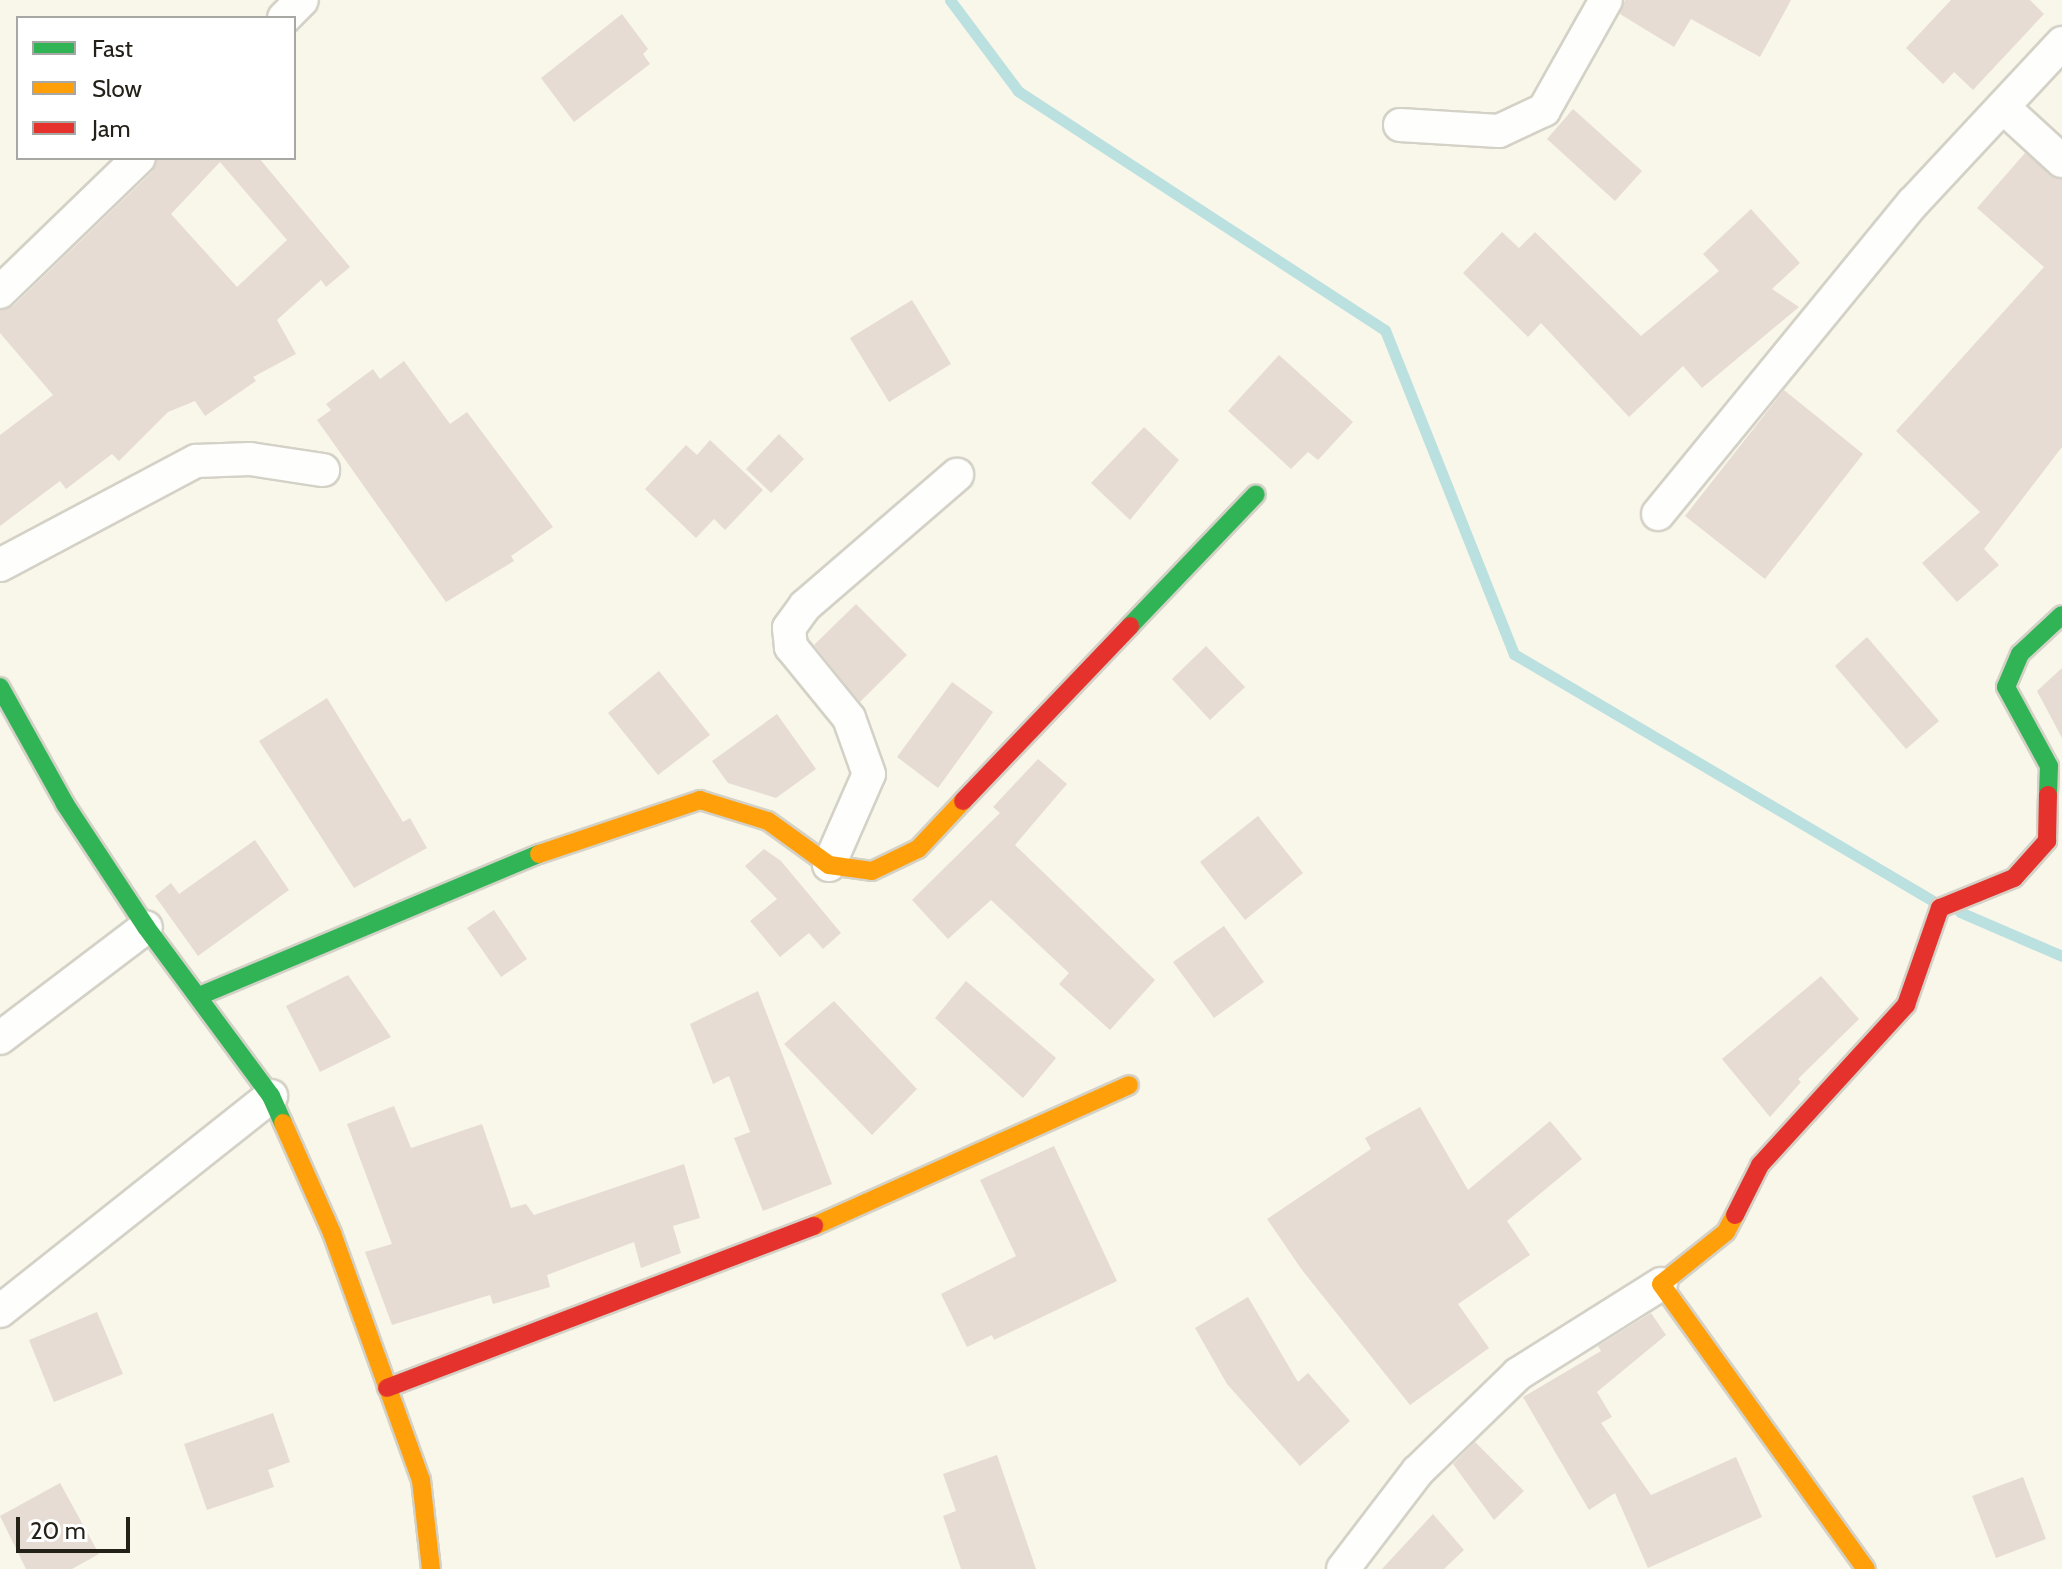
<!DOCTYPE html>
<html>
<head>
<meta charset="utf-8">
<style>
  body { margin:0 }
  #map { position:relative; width:2062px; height:1569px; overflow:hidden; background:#f9f6ea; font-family:Cabin,sans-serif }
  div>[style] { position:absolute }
  .stream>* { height:11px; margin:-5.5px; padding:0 5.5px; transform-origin:5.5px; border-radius:5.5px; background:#bbe0e0 }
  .building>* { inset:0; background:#e6dcd3 }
  .roads { filter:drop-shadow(2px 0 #d4d1c7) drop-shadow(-2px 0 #d4d1c7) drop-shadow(0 2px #d4d1c7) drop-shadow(0 -2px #d4d1c7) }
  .street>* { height:32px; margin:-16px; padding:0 16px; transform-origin:16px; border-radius:16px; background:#fefefc }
  .fast>* { height:18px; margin:-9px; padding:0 9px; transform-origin:9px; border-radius:9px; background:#30b455 }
  .slow>* { height:18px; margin:-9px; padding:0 9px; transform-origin:9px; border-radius:9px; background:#ff9f0a }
  .jam>* { height:18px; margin:-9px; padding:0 9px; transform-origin:9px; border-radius:9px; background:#e5322d }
  span { translate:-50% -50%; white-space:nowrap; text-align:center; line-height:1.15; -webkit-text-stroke:7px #fff; paint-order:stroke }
  .legend { position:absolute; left:16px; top:16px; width:280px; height:144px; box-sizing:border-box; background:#fff; border:2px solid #a7a7a3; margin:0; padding:10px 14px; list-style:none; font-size:24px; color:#242218 }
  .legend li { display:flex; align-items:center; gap:16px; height:40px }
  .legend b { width:40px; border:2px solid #a7a7a3 }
  .scale { position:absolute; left:16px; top:1517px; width:114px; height:36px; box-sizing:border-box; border:4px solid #242218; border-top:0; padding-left:10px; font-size:24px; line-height:28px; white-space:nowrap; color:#242218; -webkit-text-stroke:6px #fff; paint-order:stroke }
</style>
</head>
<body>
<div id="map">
  <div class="stream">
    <div style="left:950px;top:0;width:114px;rotate:53.2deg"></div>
    <div style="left:1018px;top:91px;width:438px;rotate:33.1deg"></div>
    <div style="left:1385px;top:330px;width:349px;rotate:68.3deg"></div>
    <div style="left:1514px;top:654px;width:486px;rotate:30.5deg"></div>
    <div style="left:1960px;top:912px;width:111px;rotate:23.3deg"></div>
  </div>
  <div class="building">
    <div style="clip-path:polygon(1625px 0,1791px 0,1760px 57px,1691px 19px,1674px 47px,1620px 14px)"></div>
    <div style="clip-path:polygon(1951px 0,2030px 0,2044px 14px,1973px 90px,1954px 72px,1943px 84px,1906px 48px)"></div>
    <div style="clip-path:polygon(622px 14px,648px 49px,643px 54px,650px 64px,574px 122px,541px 78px)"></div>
    <div style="clip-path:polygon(1573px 109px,1642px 171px,1615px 201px,1547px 139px)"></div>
    <div style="clip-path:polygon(2025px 153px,2062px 179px,2062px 447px,1984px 549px,1999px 565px,1957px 602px,1922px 563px,1980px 512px,1896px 431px,2044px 267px,1977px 208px)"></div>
    <div style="clip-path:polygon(evenodd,157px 158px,259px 158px,350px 267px,326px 287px,321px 280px,277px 320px,296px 354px,253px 377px,256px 381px,205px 416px,195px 401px,168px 412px,119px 461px,112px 454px,66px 489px,60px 481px,0 526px,0 435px,53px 395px,0 333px,0 310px,13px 306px,152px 172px,157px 158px,220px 162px,287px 240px,237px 287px,171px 214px,220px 162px)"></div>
    <div style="clip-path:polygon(1751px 209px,1800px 263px,1772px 289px,1799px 307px,1702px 388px,1683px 366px,1629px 417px,1541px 323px,1528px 337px,1463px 273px,1502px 232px,1519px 248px,1535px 232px,1641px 336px,1719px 271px,1703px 254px)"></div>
    <div style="clip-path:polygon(912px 300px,951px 364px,889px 402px,850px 338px)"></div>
    <div style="clip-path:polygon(1279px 355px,1353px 422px,1318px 460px,1308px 452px,1291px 469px,1228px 411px)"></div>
    <div style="clip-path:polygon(404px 361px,450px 424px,467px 412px,553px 527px,511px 556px,514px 561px,446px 602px,317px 420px,331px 410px,326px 404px,373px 369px,380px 379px)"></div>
    <div style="clip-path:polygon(1784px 390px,1863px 454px,1765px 579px,1685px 516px)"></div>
    <div style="clip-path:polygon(1144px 427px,1179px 460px,1130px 520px,1091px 483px)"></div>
    <div style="clip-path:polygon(779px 434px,804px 459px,771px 493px,746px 469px)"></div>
    <div style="clip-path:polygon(710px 440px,763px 490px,725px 530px,714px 519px,696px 538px,645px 489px,686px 445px,697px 455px)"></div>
    <div style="clip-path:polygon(856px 604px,907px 655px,860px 702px,814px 645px)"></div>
    <div style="clip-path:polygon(1867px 637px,1939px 721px,1906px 749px,1835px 666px)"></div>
    <div style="clip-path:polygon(1206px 646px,1245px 687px,1210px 720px,1172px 679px)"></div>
    <div style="clip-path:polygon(2062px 668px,2062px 738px,2037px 691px)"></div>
    <div style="clip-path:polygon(659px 671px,710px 735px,658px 775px,608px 713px)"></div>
    <div style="clip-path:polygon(952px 682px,993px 712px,938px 788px,897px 757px)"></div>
    <div style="clip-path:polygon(327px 698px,403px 822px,410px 818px,427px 848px,354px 888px,259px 741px)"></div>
    <div style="clip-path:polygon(777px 714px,816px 769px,776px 798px,728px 783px,712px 761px)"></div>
    <div style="clip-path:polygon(1038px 759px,1067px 784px,1015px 845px,1155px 980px,1110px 1030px,1059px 984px,1069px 973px,991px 900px,948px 939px,912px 900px,1000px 813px,993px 807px)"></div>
    <div style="clip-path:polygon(1258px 816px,1303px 873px,1245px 920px,1200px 862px)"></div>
    <div style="clip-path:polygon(255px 840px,289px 890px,198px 956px,155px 896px,171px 883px,179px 894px)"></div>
    <div style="clip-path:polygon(764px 849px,781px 861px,841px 933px,823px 949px,809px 933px,780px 957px,750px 921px,777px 899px,745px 866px)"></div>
    <div style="clip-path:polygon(494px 910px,527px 959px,501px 977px,467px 928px)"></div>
    <div style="clip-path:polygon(1224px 926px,1264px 982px,1214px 1018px,1173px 962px)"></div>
    <div style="clip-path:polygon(348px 975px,391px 1037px,320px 1072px,286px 1006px)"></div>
    <div style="clip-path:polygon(1821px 976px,1859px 1019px,1798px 1079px,1801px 1082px,1770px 1117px,1722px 1059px)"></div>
    <div style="clip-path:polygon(966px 981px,1056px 1058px,1023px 1098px,935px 1018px)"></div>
    <div style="clip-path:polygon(758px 991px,832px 1184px,763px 1211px,734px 1138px,750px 1132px,729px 1076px,713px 1084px,690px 1024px)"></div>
    <div style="clip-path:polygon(834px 1001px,917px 1089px,872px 1135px,784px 1044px)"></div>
    <div style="clip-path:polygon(394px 1106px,411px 1148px,482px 1124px,511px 1208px,526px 1204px,534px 1215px,684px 1164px,700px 1218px,673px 1226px,681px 1253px,641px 1268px,634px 1242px,547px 1275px,550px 1287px,493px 1304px,490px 1295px,392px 1325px,365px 1252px,392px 1244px,347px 1124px)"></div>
    <div style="clip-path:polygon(1420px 1107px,1468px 1190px,1550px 1121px,1582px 1159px,1507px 1221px,1530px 1255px,1458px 1304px,1489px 1348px,1410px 1405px,1302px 1270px,1267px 1219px,1371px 1149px,1365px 1138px)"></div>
    <div style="clip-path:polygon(1054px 1146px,1117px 1281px,994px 1340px,992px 1335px,967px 1347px,941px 1294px,1016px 1256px,980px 1180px)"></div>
    <div style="clip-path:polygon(1248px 1297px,1298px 1382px,1308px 1373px,1350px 1421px,1300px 1466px,1227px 1384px,1195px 1328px)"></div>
    <div style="clip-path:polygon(97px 1312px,123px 1374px,54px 1402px,29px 1340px)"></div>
    <div style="clip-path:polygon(1651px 1313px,1666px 1335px,1597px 1392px,1612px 1417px,1601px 1423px,1651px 1495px,1736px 1457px,1762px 1517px,1648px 1568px,1615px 1493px,1589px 1510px,1523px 1397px,1601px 1351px,1598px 1346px)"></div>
    <div style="clip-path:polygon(273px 1413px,290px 1462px,268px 1470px,274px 1487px,207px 1510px,184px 1444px)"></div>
    <div style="clip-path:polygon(1475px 1442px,1524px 1491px,1494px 1520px,1453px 1464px)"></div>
    <div style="clip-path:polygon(997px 1455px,1036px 1569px,961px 1569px,943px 1516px,956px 1511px,943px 1474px)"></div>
    <div style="clip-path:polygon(2023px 1477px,2046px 1539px,1996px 1558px,1972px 1496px)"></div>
    <div style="clip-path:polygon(60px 1483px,99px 1554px,72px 1569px,26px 1569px,0 1516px)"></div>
    <div style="clip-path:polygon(1433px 1514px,1464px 1550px,1444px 1569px,1382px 1569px)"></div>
  </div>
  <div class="roads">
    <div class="street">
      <div style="left:284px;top:18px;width:25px;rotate:-45deg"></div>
      <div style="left:2003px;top:107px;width:80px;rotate:42.5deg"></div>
      <div style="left:1400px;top:125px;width:99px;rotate:3.5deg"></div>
      <div style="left:1499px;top:131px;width:50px;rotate:-25deg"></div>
      <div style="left:1544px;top:110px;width:126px;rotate:-60.6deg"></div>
      <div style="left:0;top:292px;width:193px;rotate:-44deg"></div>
      <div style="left:1658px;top:514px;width:402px;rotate:-50.7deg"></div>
      <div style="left:1913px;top:203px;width:219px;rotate:-47deg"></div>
      <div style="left:0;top:565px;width:222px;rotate:-28deg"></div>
      <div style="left:196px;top:461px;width:54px;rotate:-2.1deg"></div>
      <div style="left:250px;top:459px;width:74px;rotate:8.6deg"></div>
      <div style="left:829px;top:865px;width:99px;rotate:-66.3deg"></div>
      <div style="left:869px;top:774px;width:59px;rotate:-109.7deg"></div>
      <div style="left:849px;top:718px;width:92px;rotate:-129.2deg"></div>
      <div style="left:791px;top:647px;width:19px;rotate:-96deg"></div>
      <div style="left:789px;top:628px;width:27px;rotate:-54deg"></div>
      <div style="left:805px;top:606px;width:201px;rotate:-40.8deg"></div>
      <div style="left:0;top:1038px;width:183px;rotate:-37.2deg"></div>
      <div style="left:0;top:1311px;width:346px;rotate:-38.4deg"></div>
      <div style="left:1343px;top:1569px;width:123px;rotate:-52.6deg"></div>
      <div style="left:1418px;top:1471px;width:139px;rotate:-44.1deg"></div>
      <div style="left:1518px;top:1374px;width:169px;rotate:-32.2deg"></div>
    </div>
    <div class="fast">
      <div style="left:1130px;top:626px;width:182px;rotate:-46.3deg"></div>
      <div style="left:0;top:687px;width:134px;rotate:60.9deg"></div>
      <div style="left:65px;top:804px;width:147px;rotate:56.6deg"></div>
      <div style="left:146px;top:927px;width:210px;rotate:53.5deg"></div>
      <div style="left:271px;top:1096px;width:30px;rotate:66deg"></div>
      <div style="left:2048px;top:795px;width:29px;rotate:-88deg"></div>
      <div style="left:2049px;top:766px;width:90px;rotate:-118.6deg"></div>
      <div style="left:2006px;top:687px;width:36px;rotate:-67deg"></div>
      <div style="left:2020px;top:654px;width:57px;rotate:-42.9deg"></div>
      <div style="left:199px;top:996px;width:368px;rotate:-22.7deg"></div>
    </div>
    <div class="slow">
      <div style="left:539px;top:854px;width:170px;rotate:-18.5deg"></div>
      <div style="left:700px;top:800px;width:71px;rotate:17.2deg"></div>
      <div style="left:768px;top:821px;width:75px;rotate:35.8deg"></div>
      <div style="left:829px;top:865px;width:43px;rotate:7.9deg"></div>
      <div style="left:872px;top:871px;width:51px;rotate:-25.6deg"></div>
      <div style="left:918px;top:849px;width:66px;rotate:-46.8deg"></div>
      <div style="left:283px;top:1123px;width:120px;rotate:66deg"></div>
      <div style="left:332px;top:1233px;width:263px;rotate:70.2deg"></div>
      <div style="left:421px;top:1480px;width:90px;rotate:83.6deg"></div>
      <div style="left:1735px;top:1215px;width:19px;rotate:118deg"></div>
      <div style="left:1726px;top:1232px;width:83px;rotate:141.3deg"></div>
      <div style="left:1661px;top:1284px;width:351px;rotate:54.3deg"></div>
      <div style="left:814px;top:1226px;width:345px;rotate:-24.1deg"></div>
    </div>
    <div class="jam">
      <div style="left:963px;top:801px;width:242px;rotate:-46.3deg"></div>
      <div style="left:1735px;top:1215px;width:56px;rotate:-63.4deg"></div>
      <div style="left:1760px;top:1165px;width:217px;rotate:-47.6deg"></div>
      <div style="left:1906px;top:1005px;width:103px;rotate:-70.7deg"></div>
      <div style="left:1940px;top:908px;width:80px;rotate:-22.1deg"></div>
      <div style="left:2014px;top:878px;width:50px;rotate:-48.3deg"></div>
      <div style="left:2047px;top:841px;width:46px;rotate:-88.8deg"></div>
      <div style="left:387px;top:1388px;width:457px;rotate:-20.8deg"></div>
    </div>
  </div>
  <ul class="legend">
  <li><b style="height:10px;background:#30b455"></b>Fast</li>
  <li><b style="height:10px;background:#ff9f0a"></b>Slow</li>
  <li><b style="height:10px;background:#e5322d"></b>Jam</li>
  </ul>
  <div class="scale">20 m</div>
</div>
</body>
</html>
